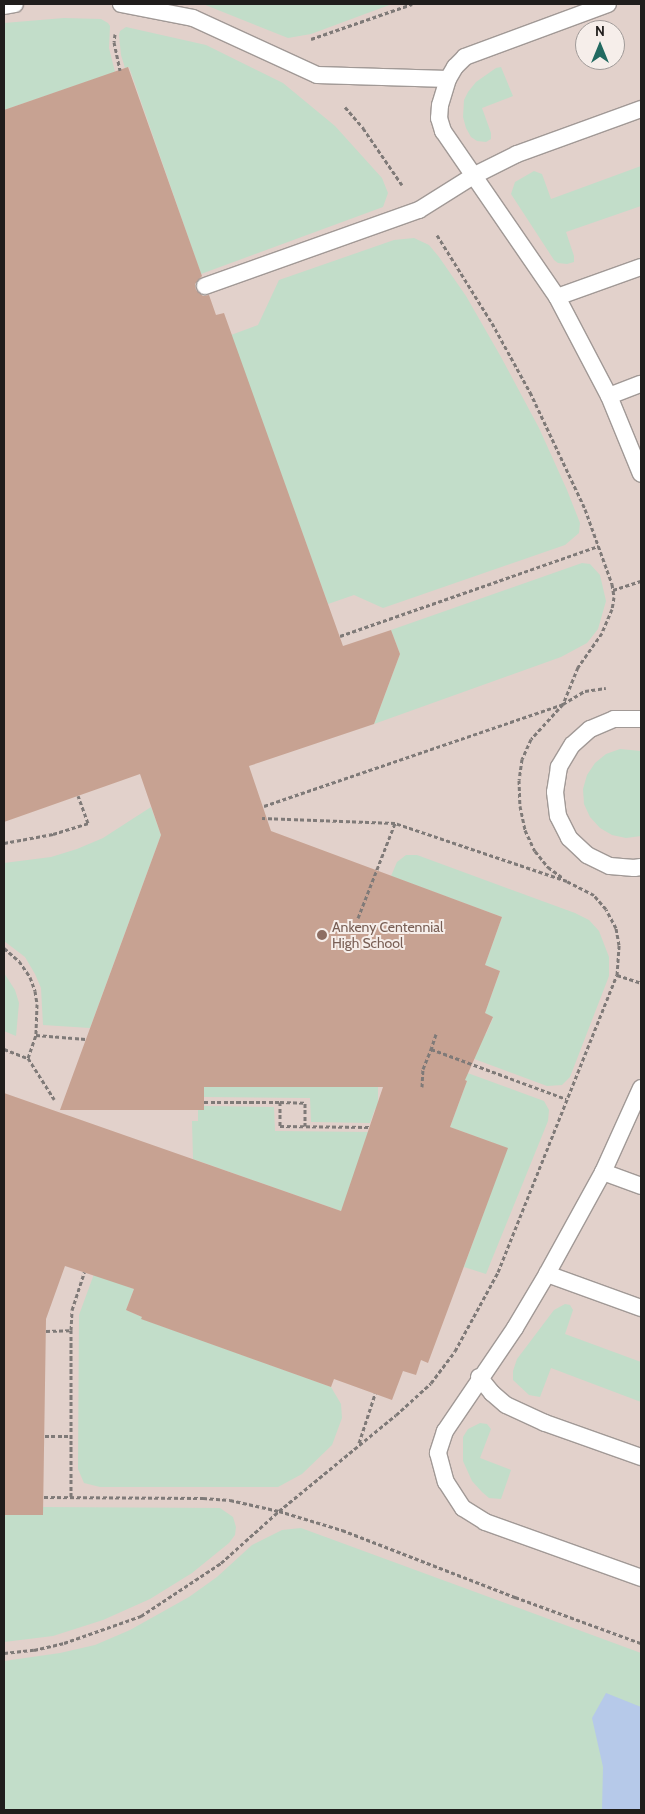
<!DOCTYPE html>
<html>
<head>
<meta charset="utf-8">
<style>
  body { margin:0 }
  #map { position:relative; width:645px; height:1814px; overflow:hidden; background:#e9e0dd; font-family:Cabin,sans-serif }
  div>[style] { position:absolute }
  .built>* { inset:0; background:#e2d1cb }
  .green>* { inset:0; background:#c2ddc9 }
  .water>* { inset:0; background:#b6c9e9 }
  .building>* { inset:0; background:#c7a292 }
  .path>* { height:3px; margin-top:-1.5px; transform-origin:0; background:repeating-linear-gradient(90deg,#7f7a78 0 4px,transparent 0 6.5px) }
  .roads { filter:drop-shadow(1px 0 #a19996) drop-shadow(-1px 0 #a19996) drop-shadow(0 1px #a19996) drop-shadow(0 -1px #a19996) }
  .service>* { height:16px; margin:-8px; padding:0 8px; transform-origin:8px; border-radius:8px; background:#fff }
  .dots>* { width:14px; height:14px; translate:-50% -50%; box-sizing:border-box; border:2px solid #f6eeea; border-radius:50% }
  span { translate:-50% -50%; white-space:nowrap; text-align:center; line-height:1.15; -webkit-text-stroke:4px #f6eeea; paint-order:stroke }
  .education-label { font-size:14px; color:#785e54 }
  .left { translate:0 -50%; text-align:left }
  .frame { position:absolute; inset:0; border:5px solid #201d1c; pointer-events:none }
  .north { position:absolute; left:575px; top:20px; width:50px; height:50px; box-sizing:border-box; background:#f6eeea; border:1px solid #a09a98; border-radius:50%; rotate:0deg; font-size:14px; font-weight:700; line-height:20px; text-align:center; color:#201d1c }
  .north::after { content:''; display:block; margin:auto; width:18px; height:22px; background:#226a61; clip-path:polygon(50% 0,100% 100%,50% 72%,0 100%) }
</style>
</head>
<body>
<div id="map">
  <div class="built">
    <div style="clip-path:polygon(evenodd,4px 4px,641px 4px,641px 1810px,4px 1810px,4px 4px,585px 30px,615px 30px,615px 60px,585px 60px,585px 30px)"></div>
  </div>
  <div class="green">
    <div style="clip-path:polygon(203px 4px,392px 4px,311px 34px,288px 38px)"></div>
    <div style="clip-path:polygon(64px 18px,101px 19px,108px 23px,110px 26px,109px 48px,115px 72px,4px 110px,4px 23px)"></div>
    <div style="clip-path:polygon(126px 27px,206px 45px,283px 83px,335px 126px,382px 178px,388px 193px,383px 207px,201px 274px,129px 67px,125px 68px,121px 55px,119px 35px,120px 31px)"></div>
    <div style="clip-path:polygon(501px 67px,513px 96px,482px 108px,491px 133px,491px 139px,486px 142px,477px 141px,471px 137px,466px 128px,463px 117px,464px 100px,468px 92px,476px 82px,496px 68px)"></div>
    <div style="clip-path:polygon(641px 166px,641px 206px,566px 232px,574px 256px,574px 262px,567px 264px,558px 263px,554px 260px,511px 194px,515px 182px,534px 171px,542px 174px,551px 199px)"></div>
    <div style="clip-path:polygon(414px 238px,429px 245px,439px 257px,466px 296px,501px 357px,539px 428px,567px 490px,580px 523px,579px 533px,565px 545px,383px 608px,354px 595px,328px 604px,231px 335px,258px 325px,279px 280px,394px 240px)"></div>
    <div style="clip-path:polygon(582px 563px,590px 564px,600px 575px,606px 601px,598px 629px,587px 643px,561px 657px,374px 724px,400px 654px,391px 630px)"></div>
    <div style="clip-path:polygon(620px 749px,641px 751px,641px 836px,626px 838px,612px 835px,600px 828px,590px 817px,584px 804px,583px 789px,587px 775px,595px 763px,606px 754px)"></div>
    <div style="clip-path:polygon(151px 807px,161px 835px,90px 1028px,43px 1025px,41px 988px,35px 974px,25px 957px,4px 941px,4px 863px,51px 857px,77px 849px,103px 838px)"></div>
    <div style="clip-path:polygon(406px 855px,417px 855px,575px 913px,589px 920px,599px 931px,609px 957px,609px 976px,570px 1077px,562px 1085px,547px 1086px,442px 1047px,458px 1034px,486px 1034px,493px 1018px,485px 1013px,500px 971px,485px 965px,502px 917px,391px 876px,397px 862px)"></div>
    <div style="clip-path:polygon(4px 973px,15px 990px,19px 1003px,16px 1036px,4px 1031px)"></div>
    <div style="clip-path:polygon(443px 1064px,544px 1101px,549px 1110px,548px 1121px,486px 1274px,464px 1267px,507px 1148px,450px 1127px,467px 1081px,441px 1071px)"></div>
    <div style="clip-path:polygon(204px 1087px,378px 1087px,378px 1110px,375px 1109px,370px 1123px,311px 1122px,310px 1098px,204px 1097px)"></div>
    <div style="clip-path:polygon(204px 1106px,274px 1107px,275px 1131px,373px 1132px,341px 1211px,193px 1159px,192px 1121px,198px 1121px,198px 1110px,204px 1110px)"></div>
    <div style="clip-path:polygon(94px 1274px,134px 1289px,126px 1310px,142px 1317px,142px 1319px,331px 1387px,341px 1404px,342px 1418px,332px 1445px,302px 1474px,278px 1487px,100px 1487px,84px 1483px,78px 1469px,79px 1315px)"></div>
    <div style="clip-path:polygon(565px 1304px,570px 1305px,573px 1310px,565px 1334px,641px 1362px,641px 1402px,551px 1368px,540px 1397px,529px 1395px,513px 1380px,513px 1371px,517px 1359px,554px 1310px)"></div>
    <div style="clip-path:polygon(480px 1423px,487px 1424px,491px 1429px,480px 1458px,511px 1470px,501px 1499px,489px 1498px,482px 1492px,472px 1481px,463px 1461px,463px 1437px,468px 1429px)"></div>
    <div style="clip-path:polygon(43px 1507px,220px 1508px,233px 1517px,236px 1527px,235px 1535px,229px 1543px,192px 1573px,150px 1599px,103px 1620px,53px 1636px,4px 1642px,4px 1515px,43px 1515px)"></div>
    <div style="clip-path:polygon(301px 1528px,641px 1653px,641px 1810px,4px 1810px,4px 1661px,60px 1653px,95px 1645px,130px 1630px,189px 1597px,217px 1577px,252px 1545px,282px 1530px)"></div>
  </div>
  <div class="water">
    <div style="clip-path:polygon(606px 1693px,641px 1707px,641px 1810px,602px 1810px,603px 1767px,592px 1718px)"></div>
  </div>
  <div class="building">
    <div style="clip-path:polygon(128px 67px,202px 276px,195px 284px,196px 290px,203px 296px,209px 295px,216px 315px,224px 313px,343px 646px,391px 630px,400px 654px,374px 724px,249px 766px,271px 831px,502px 917px,485px 965px,500px 971px,485px 1013px,493px 1017px,465px 1080px,467px 1081px,450px 1127px,508px 1148px,428px 1363px,421px 1360px,416px 1375px,403px 1371px,392px 1400px,334px 1379px,331px 1387px,141px 1319px,142px 1317px,126px 1310px,134px 1289px,65px 1266px,46px 1319px,43px 1515px,4px 1515px,4px 1093px,341px 1211px,383px 1087px,204px 1087px,204px 1110px,60px 1110px,161px 835px,140px 774px,4px 822px,4px 110px)"></div>
  </div>
  <div class="path">
    <div style="left:115px;top:34px;width:8px;rotate:97deg"></div>
    <div style="left:114px;top:42px;width:29px;rotate:78deg"></div>
    <div style="left:311px;top:39px;width:107px;rotate:-19.1deg"></div>
    <div style="left:345px;top:107px;width:28px;rotate:49deg"></div>
    <div style="left:363px;top:128px;width:69px;rotate:55.6deg"></div>
    <div style="left:437px;top:235px;width:104px;rotate:58deg"></div>
    <div style="left:492px;top:323px;width:79px;rotate:61.2deg"></div>
    <div style="left:530px;top:392px;width:129px;rotate:64.8deg"></div>
    <div style="left:585px;top:509px;width:80px;rotate:70.2deg"></div>
    <div style="left:612px;top:584px;width:13px;rotate:81deg"></div>
    <div style="left:614px;top:597px;width:12px;rotate:99deg"></div>
    <div style="left:612px;top:609px;width:26px;rotate:113deg"></div>
    <div style="left:602px;top:633px;width:42px;rotate:125.2deg"></div>
    <div style="left:578px;top:667px;width:40px;rotate:112deg"></div>
    <div style="left:563px;top:704px;width:47px;rotate:132.4deg"></div>
    <div style="left:531px;top:739px;width:22px;rotate:114deg"></div>
    <div style="left:522px;top:759px;width:21px;rotate:98deg"></div>
    <div style="left:519px;top:780px;width:26px;rotate:88deg"></div>
    <div style="left:520px;top:806px;width:25px;rotate:78deg"></div>
    <div style="left:525px;top:830px;width:23px;rotate:65deg"></div>
    <div style="left:535px;top:851px;width:21px;rotate:51deg"></div>
    <div style="left:548px;top:867px;width:19px;rotate:36deg"></div>
    <div style="left:613px;top:590px;width:29px;rotate:-18deg"></div>
    <div style="left:340px;top:636px;width:274px;rotate:-19.2deg"></div>
    <div style="left:264px;top:806px;width:316px;rotate:-18.8deg"></div>
    <div style="left:563px;top:704px;width:26px;rotate:-31deg"></div>
    <div style="left:585px;top:691px;width:21px;rotate:-8deg"></div>
    <div style="left:4px;top:843px;width:50px;rotate:-10.4deg"></div>
    <div style="left:53px;top:834px;width:37px;rotate:-17deg"></div>
    <div style="left:88px;top:823px;width:29px;rotate:-110deg"></div>
    <div style="left:358px;top:918px;width:102px;rotate:-68.7deg"></div>
    <div style="left:4px;top:948px;width:20px;rotate:41deg"></div>
    <div style="left:19px;top:961px;width:19px;rotate:55deg"></div>
    <div style="left:30px;top:977px;width:15px;rotate:70deg"></div>
    <div style="left:35px;top:991px;width:13px;rotate:81deg"></div>
    <div style="left:37px;top:1004px;width:31px;rotate:92deg"></div>
    <div style="left:36px;top:1035px;width:50px;rotate:4.6deg"></div>
    <div style="left:617px;top:975px;width:25px;rotate:18deg"></div>
    <div style="left:436px;top:1034px;width:16px;rotate:108deg"></div>
    <div style="left:431px;top:1049px;width:144px;rotate:20.3deg"></div>
    <div style="left:4px;top:1049px;width:26px;rotate:21deg"></div>
    <div style="left:28px;top:1058px;width:24px;rotate:-71deg"></div>
    <div style="left:28px;top:1058px;width:49px;rotate:57.6deg"></div>
    <div style="left:422px;top:1087px;width:18px;rotate:-87deg"></div>
    <div style="left:423px;top:1069px;width:22px;rotate:-68deg"></div>
    <div style="left:204px;top:1102px;width:76px"></div>
    <div style="left:280px;top:1102px;width:24px;rotate:90deg"></div>
    <div style="left:280px;top:1126px;width:89px;rotate:0.6deg"></div>
    <div style="left:280px;top:1102px;width:25px;rotate:2deg"></div>
    <div style="left:305px;top:1103px;width:23px;rotate:90deg"></div>
    <div style="left:71px;top:1330px;width:20px;rotate:-87deg"></div>
    <div style="left:72px;top:1310px;width:40px;rotate:-72deg"></div>
    <div style="left:46px;top:1331px;width:25px;rotate:-2deg"></div>
    <div style="left:71px;top:1330px;width:167px;rotate:90deg"></div>
    <div style="left:45px;top:1436px;width:26px"></div>
    <div style="left:359px;top:1443px;width:52px;rotate:-71.9deg"></div>
    <div style="left:44px;top:1497px;width:159px;rotate:0.4deg"></div>
    <div style="left:203px;top:1498px;width:27px;rotate:4deg"></div>
    <div style="left:230px;top:1500px;width:50px;rotate:12.7deg"></div>
    <div style="left:279px;top:1511px;width:151px;rotate:-39.4deg"></div>
    <div style="left:396px;top:1415px;width:47px;rotate:-42.4deg"></div>
    <div style="left:431px;top:1383px;width:40px;rotate:-53deg"></div>
    <div style="left:455px;top:1351px;width:90px;rotate:-61.4deg"></div>
    <div style="left:498px;top:1272px;width:320px;rotate:-68.2deg"></div>
    <div style="left:617px;top:975px;width:30px;rotate:-86deg"></div>
    <div style="left:619px;top:945px;width:17px;rotate:-100deg"></div>
    <div style="left:616px;top:928px;width:21px;rotate:-118deg"></div>
    <div style="left:606px;top:909px;width:18px;rotate:-131deg"></div>
    <div style="left:594px;top:895px;width:30px;rotate:-153deg"></div>
    <div style="left:567px;top:881px;width:182px;rotate:-161.4deg"></div>
    <div style="left:395px;top:823px;width:133px;rotate:-177.8deg"></div>
    <div style="left:4px;top:1653px;width:30px;rotate:-6deg"></div>
    <div style="left:34px;top:1650px;width:31px;rotate:-13deg"></div>
    <div style="left:64px;top:1643px;width:82px;rotate:-19.3deg"></div>
    <div style="left:141px;top:1616px;width:96px;rotate:-33.5deg"></div>
    <div style="left:221px;top:1563px;width:78px;rotate:-41.9deg"></div>
    <div style="left:279px;top:1511px;width:66px;rotate:16.8deg"></div>
    <div style="left:342px;top:1530px;width:186px;rotate:21.2deg"></div>
    <div style="left:515px;top:1597px;width:134px;rotate:20.1deg"></div>
  </div>
  <div class="roads">
    <div class="service">
      <div style="left:121px;top:4px;width:73px;rotate:11deg"></div>
      <div style="left:193px;top:18px;width:136px;rotate:24.7deg"></div>
      <div style="left:317px;top:75px;width:131px;rotate:1.7deg"></div>
      <div style="left:608px;top:4px;width:153px;rotate:159.7deg"></div>
      <div style="left:465px;top:57px;width:14px;rotate:135deg"></div>
      <div style="left:455px;top:67px;width:14px;rotate:120deg"></div>
      <div style="left:448px;top:79px;width:27px;rotate:107deg"></div>
      <div style="left:440px;top:105px;width:13px;rotate:94deg"></div>
      <div style="left:439px;top:118px;width:14px;rotate:73deg"></div>
      <div style="left:443px;top:131px;width:201px;rotate:55.5deg"></div>
      <div style="left:557px;top:297px;width:112px;rotate:62.3deg"></div>
      <div style="left:609px;top:396px;width:84px;rotate:67.7deg"></div>
      <div style="left:4px;top:6px;width:11px;rotate:-10deg"></div>
      <div style="left:205px;top:286px;width:227px;rotate:-19.6deg"></div>
      <div style="left:419px;top:210px;width:64px;rotate:-32.2deg"></div>
      <div style="left:473px;top:176px;width:49px;rotate:-26.6deg"></div>
      <div style="left:517px;top:154px;width:132px;rotate:-19.9deg"></div>
      <div style="left:557px;top:297px;width:89px;rotate:-19.7deg"></div>
      <div style="left:609px;top:396px;width:34px;rotate:-21deg"></div>
      <div style="left:641px;top:719px;width:27px;rotate:180deg"></div>
      <div style="left:614px;top:719px;width:26px;rotate:157deg"></div>
      <div style="left:590px;top:729px;width:24px;rotate:138deg"></div>
      <div style="left:572px;top:745px;width:26px;rotate:121deg"></div>
      <div style="left:559px;top:767px;width:25px;rotate:99deg"></div>
      <div style="left:555px;top:792px;width:24px;rotate:83deg"></div>
      <div style="left:558px;top:816px;width:25px;rotate:63deg"></div>
      <div style="left:569px;top:838px;width:25px;rotate:43deg"></div>
      <div style="left:587px;top:855px;width:25px;rotate:26deg"></div>
      <div style="left:610px;top:866px;width:24px;rotate:5deg"></div>
      <div style="left:634px;top:868px;width:7px;rotate:-8deg"></div>
      <div style="left:641px;top:1088px;width:92px;rotate:114.3deg"></div>
      <div style="left:603px;top:1172px;width:116px;rotate:118.8deg"></div>
      <div style="left:547px;top:1274px;width:63px;rotate:120.7deg"></div>
      <div style="left:515px;top:1328px;width:125px;rotate:124.2deg"></div>
      <div style="left:445px;top:1431px;width:23px;rotate:108deg"></div>
      <div style="left:438px;top:1453px;width:30px;rotate:75deg"></div>
      <div style="left:446px;top:1482px;width:31px;rotate:57deg"></div>
      <div style="left:463px;top:1508px;width:26px;rotate:32deg"></div>
      <div style="left:485px;top:1522px;width:166px;rotate:19.7deg"></div>
      <div style="left:603px;top:1172px;width:40px;rotate:20.2deg"></div>
      <div style="left:547px;top:1274px;width:100px;rotate:19.9deg"></div>
      <div style="left:479px;top:1377px;width:21px;rotate:51deg"></div>
      <div style="left:492px;top:1393px;width:18px;rotate:41deg"></div>
      <div style="left:506px;top:1405px;width:43px;rotate:24.8deg"></div>
      <div style="left:545px;top:1423px;width:102px;rotate:19.5deg"></div>
    </div>
  </div>
  <div class="dots">
    <div style="left:322px;top:935px;background:#8d6e63"></div>
  </div>
  <div class="education-label">
    <span class="left" style="left:332px;top:935px">Ankeny Centennial<br>High School</span>
  </div>
  <div class="frame"></div>
  <div class="north">N</div>
</div>
</body>
</html>
